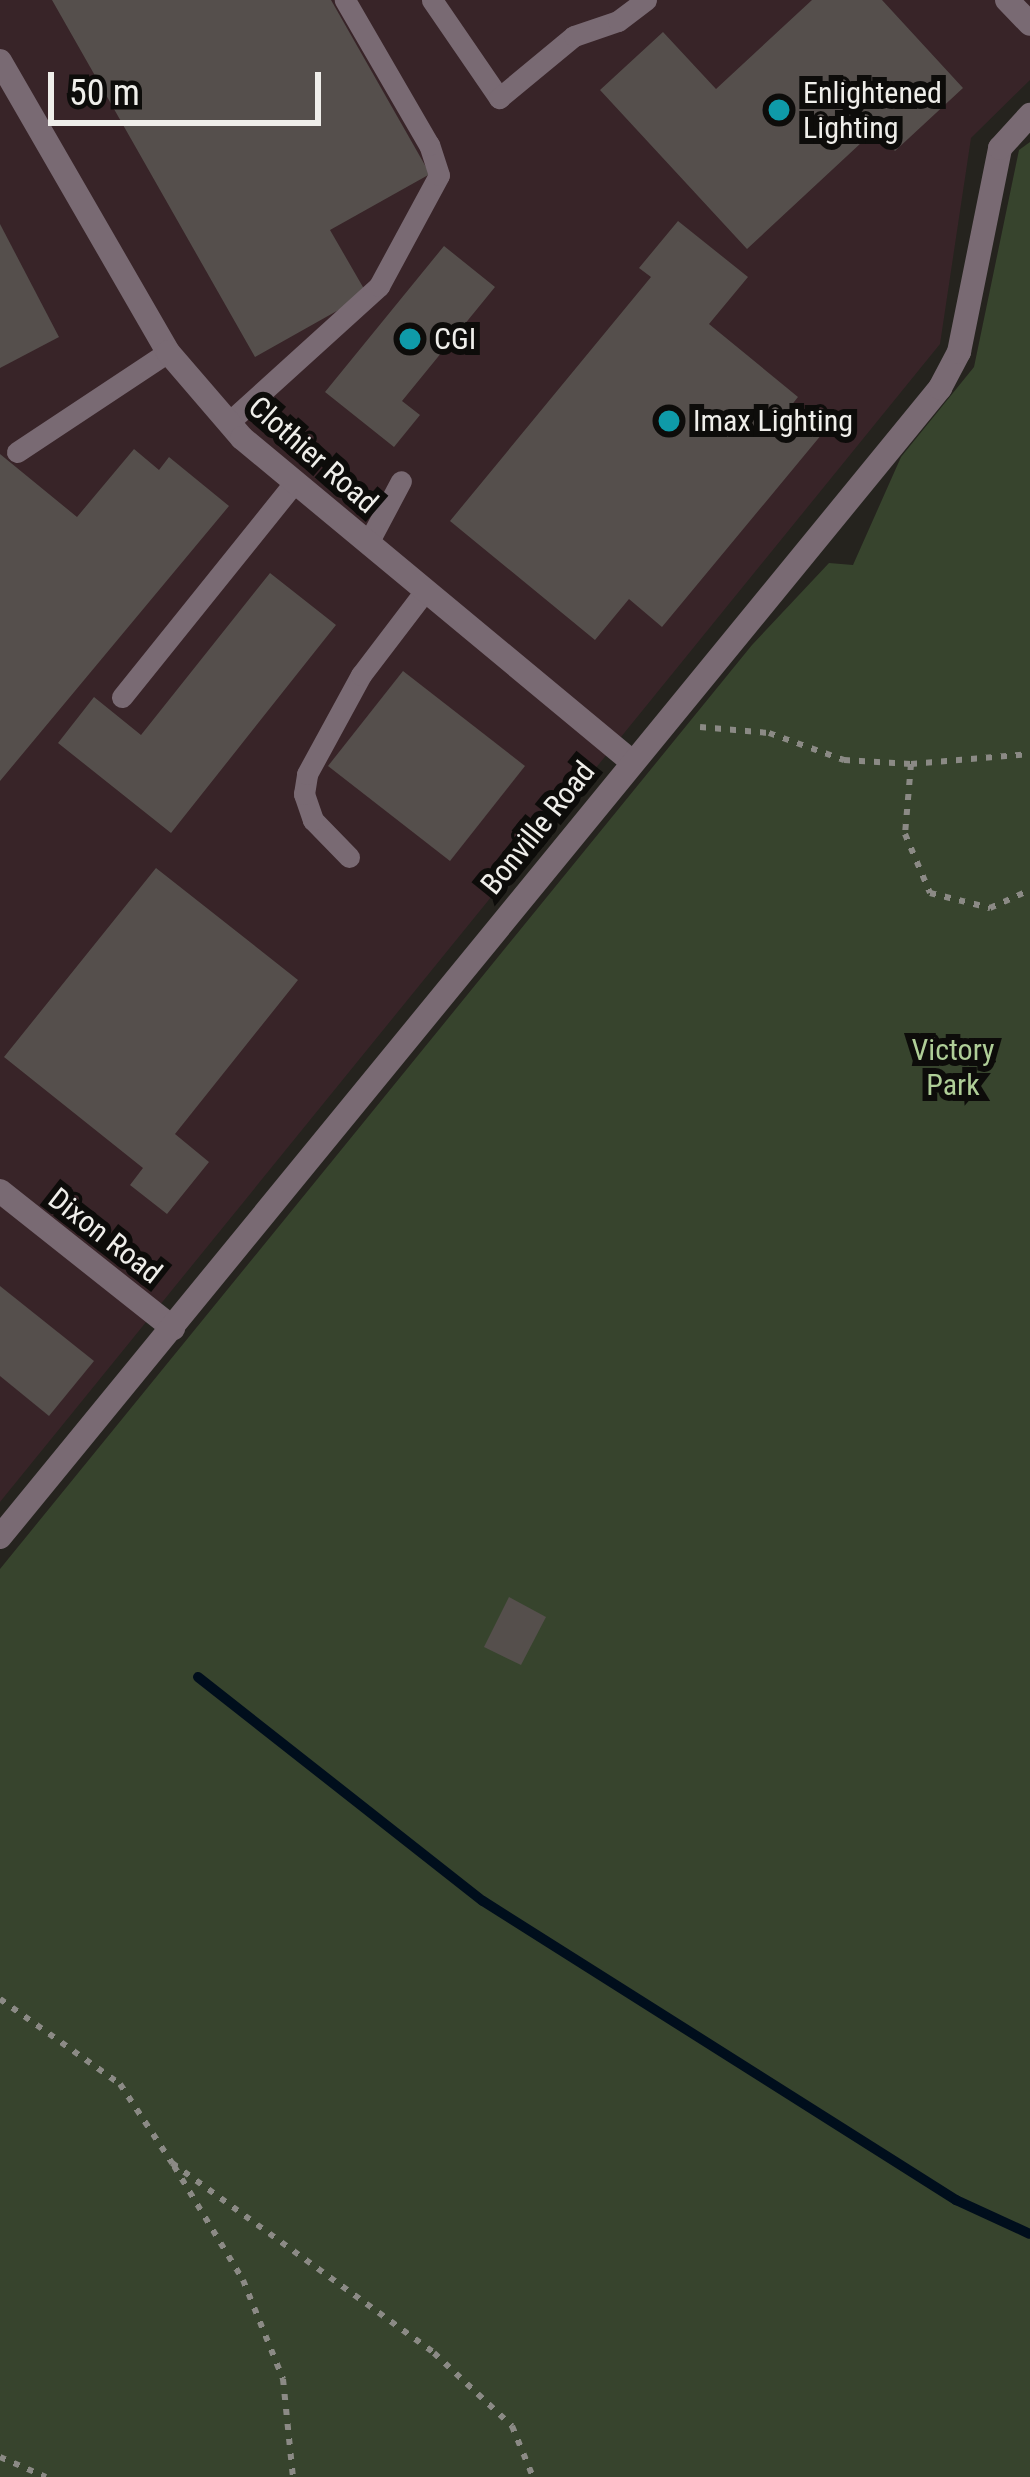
<!DOCTYPE html>
<html>
<head>
<meta charset="utf-8">
<style>
  body { margin:0 }
  #map { position:relative; width:1030px; height:2477px; overflow:hidden; background:#25231e; font-family:"Roboto Condensed",sans-serif }
  div>[style] { position:absolute }
  .industrial>* { inset:0; background:#382428 }
  .green>* { inset:0; background:#37442d }
  .stream>* { height:10px; margin:-5px; padding:0 5px; transform-origin:5px; border-radius:5px; background:#000e1c }
  .building>* { inset:0; background:#554f4c }
  .path>* { height:6px; margin-top:-3px; transform-origin:0; background:repeating-linear-gradient(90deg,#8b8a85 0 6px,transparent 0 15px) }
  .lane>* { height:21px; margin:-10.5px; padding:0 10.5px; transform-origin:10.5px; border-radius:10.5px; background:#796a73 }
  .street>* { height:24px; margin:-12px; padding:0 12px; transform-origin:12px; border-radius:12px; background:#796a73 }
  .dots>* { width:33px; height:33px; translate:-50% -50%; box-sizing:border-box; border:6px solid #0d0c0a; border-radius:50% }
  span { translate:-50% -50%; white-space:nowrap; text-align:center; line-height:1.15; -webkit-text-stroke:12px #0d0c0a; paint-order:stroke }
  .poi-label { font-size:30px; color:#efeeea }
  .left { translate:0 -50%; text-align:left }
  .street-label { font-size:30px; color:#efeeea }
  .park-label { font-size:30px; color:#afce97 }
  .scale { position:absolute; left:48px; top:72px; width:273px; height:54px; box-sizing:border-box; border:6px solid #efeeea; border-top:0; padding-left:15px; font-size:36px; line-height:42px; white-space:nowrap; color:#efeeea; -webkit-text-stroke:9px #0d0c0a; paint-order:stroke }
</style>
</head>
<body>
<div id="map">
  <div class="industrial">
    <div style="clip-path:polygon(0 0,1030px 0,1030px 80px,971px 138px,940px 344px,0 1502px)"></div>
  </div>
  <div class="green">
    <div style="clip-path:polygon(1030px 142px,1030px 2477px,0 2477px,0 1569px,752px 645px,829px 563px,853px 565px,901px 457px,974px 367px,1019px 150px)"></div>
  </div>
  <div class="stream">
    <div style="left:198px;top:1677px;width:362px;rotate:38.2deg"></div>
    <div style="left:483px;top:1901px;width:560px;rotate:32.3deg"></div>
    <div style="left:956px;top:2200px;width:81px;rotate:24.7deg"></div>
  </div>
  <div class="building">
    <div style="clip-path:polygon(52px 0,331px 0,430px 174px,330px 230px,367px 294px,255px 357px)"></div>
    <div style="clip-path:polygon(812px 0,882px 0,963px 88px,895px 151px,875px 130px,747px 249px,600px 90px,663px 32px,716px 89px)"></div>
    <div style="clip-path:polygon(678px 221px,748px 277px,709px 324px,798px 397px,790px 407px,822px 434px,662px 627px,629px 599px,595px 640px,450px 521px,651px 277px,639px 268px)"></div>
    <div style="clip-path:polygon(0 224px,59px 337px,0 368px)"></div>
    <div style="clip-path:polygon(444px 246px,495px 287px,402px 401px,420px 415px,394px 447px,325px 392px)"></div>
    <div style="clip-path:polygon(134px 449px,159px 470px,169px 457px,229px 506px,0 781px,0 454px,77px 517px)"></div>
    <div style="clip-path:polygon(270px 573px,336px 625px,171px 833px,58px 743px,94px 697px,141px 735px)"></div>
    <div style="clip-path:polygon(403px 671px,525px 766px,450px 861px,328px 766px)"></div>
    <div style="clip-path:polygon(156px 868px,298px 980px,175px 1134px,209px 1162px,167px 1214px,130px 1185px,143px 1168px,4px 1057px)"></div>
    <div style="clip-path:polygon(0 1286px,94px 1361px,49px 1416px,0 1376px)"></div>
    <div style="clip-path:polygon(509px 1597px,546px 1617px,521px 1665px,484px 1647px)"></div>
  </div>
  <div class="path">
    <div style="left:700px;top:727px;width:69px;rotate:5deg"></div>
    <div style="left:769px;top:733px;width:80px;rotate:19.8deg"></div>
    <div style="left:844px;top:760px;width:67px;rotate:3.4deg"></div>
    <div style="left:911px;top:764px;width:119px;rotate:-4.8deg"></div>
    <div style="left:911px;top:764px;width:70px;rotate:94.9deg"></div>
    <div style="left:905px;top:834px;width:64px;rotate:67deg"></div>
    <div style="left:930px;top:893px;width:62px;rotate:14deg"></div>
    <div style="left:990px;top:908px;width:44px;rotate:-24.2deg"></div>
    <div style="left:0;top:1999px;width:147px;rotate:35.3deg"></div>
    <div style="left:120px;top:2084px;width:95px;rotate:56.6deg"></div>
    <div style="left:172px;top:2163px;width:324px;rotate:35.9deg"></div>
    <div style="left:434px;top:2353px;width:107px;rotate:43.1deg"></div>
    <div style="left:512px;top:2426px;width:55px;rotate:67.6deg"></div>
    <div style="left:174px;top:2166px;width:133px;rotate:58.8deg"></div>
    <div style="left:243px;top:2280px;width:107px;rotate:68deg"></div>
    <div style="left:283px;top:2379px;width:99px;rotate:84.2deg"></div>
    <div style="left:0;top:2457px;width:50px;rotate:23.5deg"></div>
  </div>
  <div class="lane">
    <div style="left:432px;top:0;width:119px;rotate:55.6deg"></div>
    <div style="left:499px;top:98px;width:97px;rotate:-39.6deg"></div>
    <div style="left:574px;top:36px;width:46px;rotate:-18.8deg"></div>
    <div style="left:618px;top:21px;width:35px;rotate:-37deg"></div>
    <div style="left:228px;top:423px;width:204px;rotate:-42.2deg"></div>
    <div style="left:379px;top:286px;width:126px;rotate:-61.6deg"></div>
    <div style="left:439px;top:175px;width:32px;rotate:-108deg"></div>
    <div style="left:429px;top:145px;width:168px;rotate:-120.1deg"></div>
    <div style="left:17px;top:452px;width:181px;rotate:-33.5deg"></div>
    <div style="left:368px;top:543px;width:70px;rotate:-62deg"></div>
    <div style="left:122px;top:697px;width:276px;rotate:-51.2deg"></div>
    <div style="left:349px;top:857px;width:52px;rotate:-134.2deg"></div>
    <div style="left:313px;top:820px;width:28px;rotate:-109deg"></div>
    <div style="left:304px;top:794px;width:20px;rotate:-81deg"></div>
    <div style="left:307px;top:774px;width:113px;rotate:-61.4deg"></div>
    <div style="left:361px;top:675px;width:106px;rotate:-52.7deg"></div>
  </div>
  <div class="street">
    <div style="left:1007px;top:0;width:33px;rotate:46deg"></div>
    <div style="left:0;top:61px;width:336px;rotate:60deg"></div>
    <div style="left:168px;top:352px;width:113px;rotate:49.3deg"></div>
    <div style="left:242px;top:438px;width:506px;rotate:39.7deg"></div>
    <div style="left:0;top:1191px;width:221px;rotate:38.4deg"></div>
    <div style="left:0;top:1537px;width:1485px;rotate:-50.71deg"></div>
    <div style="left:940px;top:388px;width:41px;rotate:-62.2deg"></div>
    <div style="left:959px;top:352px;width:208px;rotate:-78.6deg"></div>
    <div style="left:1000px;top:148px;width:45px;rotate:-47.7deg"></div>
  </div>
  <div class="dots">
    <div style="left:779px;top:110px;background:#0f9aa8"></div>
    <div style="left:410px;top:339px;background:#0f9aa8"></div>
    <div style="left:669px;top:421px;background:#0f9aa8"></div>
  </div>
  <div class="poi-label">
    <span class="left" style="left:803px;top:110px">Enlightened<br>Lighting</span>
    <span class="left" style="left:434px;top:339px">CGI</span>
    <span class="left" style="left:693px;top:421px">Imax Lighting</span>
  </div>
  <div class="street-label">
    <span style="left:313px;top:455px;rotate:41deg">Clothier Road</span>
    <span style="left:538px;top:828px;rotate:-51deg">Bonville Road</span>
    <span style="left:105px;top:1236px;rotate:38deg">Dixon Road</span>
  </div>
  <div class="park-label">
    <span style="left:953px;top:1067px">Victory<br>Park</span>
  </div>
  <div class="scale">50 m</div>
</div>
</body>
</html>
